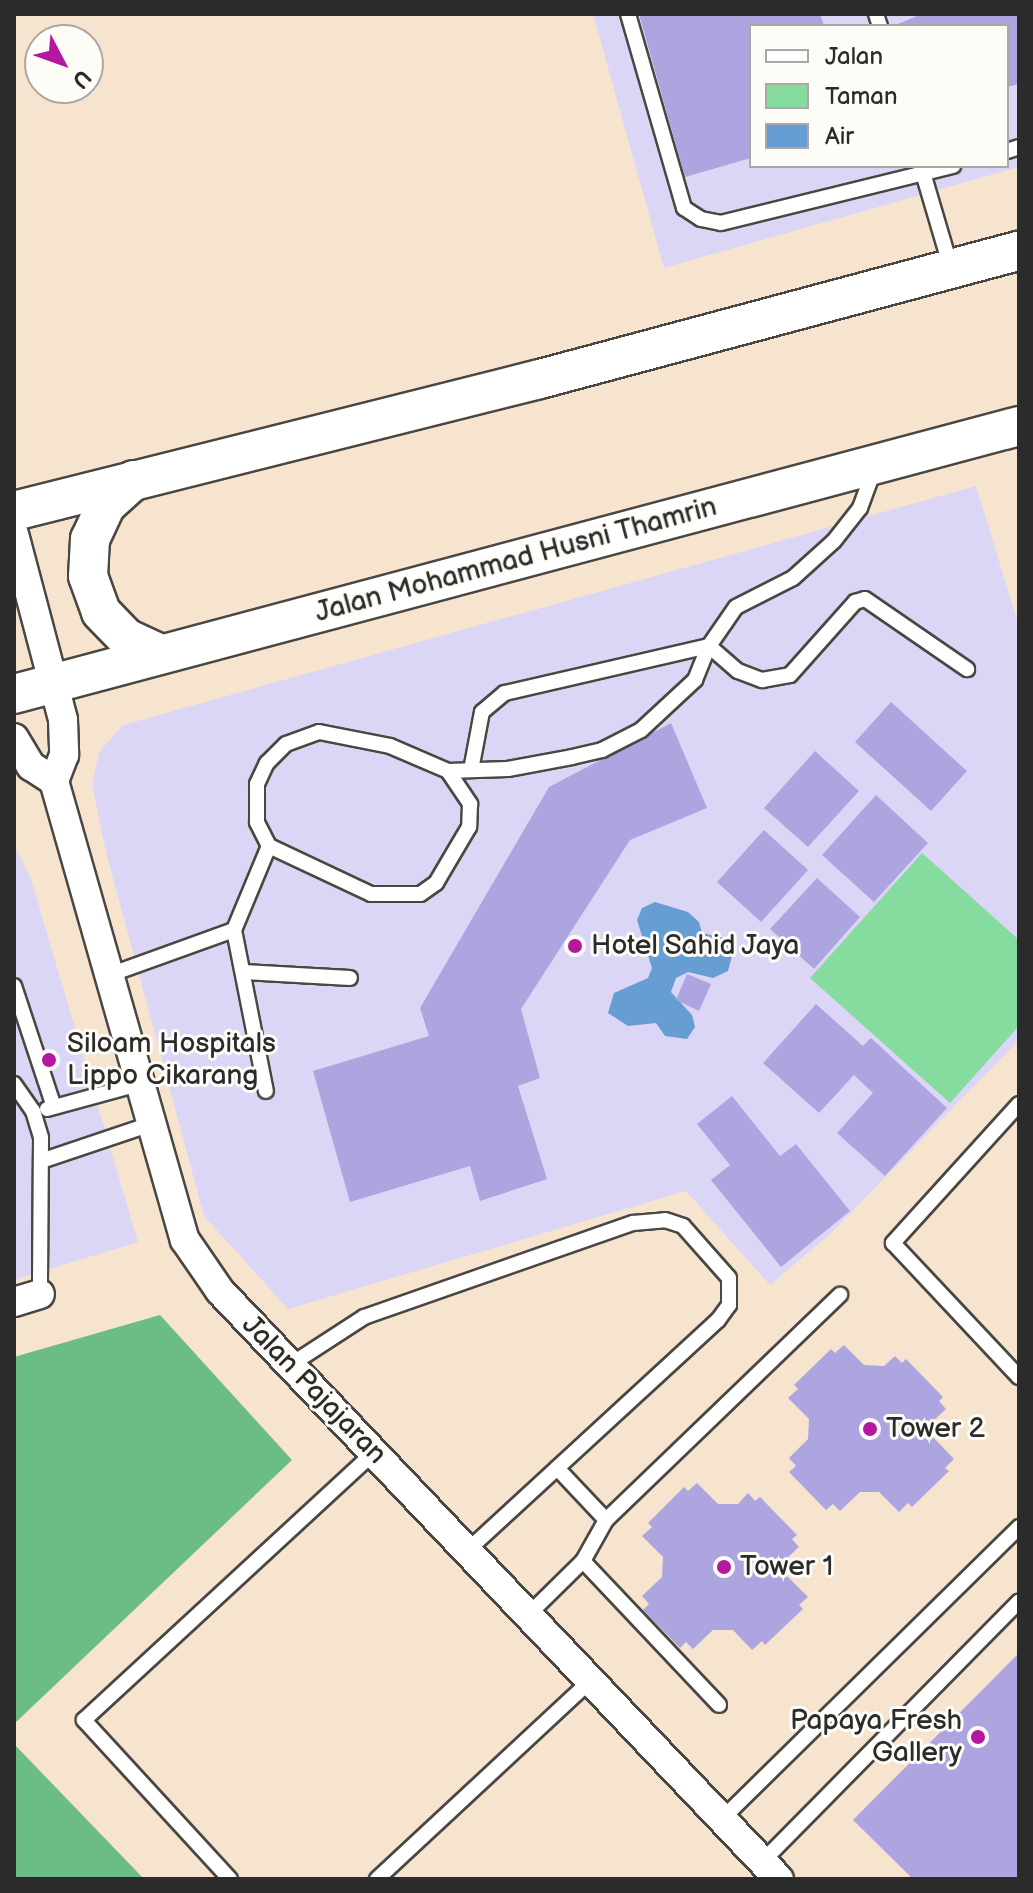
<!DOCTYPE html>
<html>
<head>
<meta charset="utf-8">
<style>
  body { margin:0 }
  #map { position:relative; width:1033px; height:1893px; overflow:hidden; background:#f7e4ce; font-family:"Balsamiq Sans",sans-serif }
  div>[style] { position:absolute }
  .built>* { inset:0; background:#dcd6f6 }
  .green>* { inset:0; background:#86dc9f }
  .forest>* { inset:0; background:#6cbc86 }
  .water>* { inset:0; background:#669ed4 }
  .building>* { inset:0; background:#ada5e0 }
  .roads { filter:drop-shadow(2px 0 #4a4743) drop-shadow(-2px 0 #4a4743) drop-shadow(0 2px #4a4743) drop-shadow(0 -2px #4a4743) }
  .lane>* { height:14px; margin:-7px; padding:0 7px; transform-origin:7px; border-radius:7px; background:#fff }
  .street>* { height:28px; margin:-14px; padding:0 14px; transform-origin:14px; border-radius:14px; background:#fff }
  .secondary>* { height:38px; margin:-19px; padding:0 19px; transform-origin:19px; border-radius:19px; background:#fff }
  .dots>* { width:22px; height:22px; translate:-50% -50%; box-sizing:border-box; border:4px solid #fdfcf7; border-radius:50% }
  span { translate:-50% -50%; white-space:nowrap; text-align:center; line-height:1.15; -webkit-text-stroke:6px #fdfcf7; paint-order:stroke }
  .street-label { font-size:28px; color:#2b2b2b }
  .poi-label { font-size:28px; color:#2b2b2b }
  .left { translate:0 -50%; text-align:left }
  .right { translate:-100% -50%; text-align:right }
  .frame { position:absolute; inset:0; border:16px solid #2b2b2b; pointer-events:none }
  .legend { position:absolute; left:749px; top:24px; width:260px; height:144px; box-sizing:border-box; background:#fdfcf7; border:2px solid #a9a8a5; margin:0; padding:10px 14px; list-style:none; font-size:24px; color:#2b2b2b }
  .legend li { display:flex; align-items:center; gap:16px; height:40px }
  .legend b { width:40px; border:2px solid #a9a8a5 }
  .north { position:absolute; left:24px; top:24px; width:80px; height:80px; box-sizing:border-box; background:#fdfcf7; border:2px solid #a9a8a5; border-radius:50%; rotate:131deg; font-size:22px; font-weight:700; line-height:32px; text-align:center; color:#2b2b2b }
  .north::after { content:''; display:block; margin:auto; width:28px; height:36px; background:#b5179e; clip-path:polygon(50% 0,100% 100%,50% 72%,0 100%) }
</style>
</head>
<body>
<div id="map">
  <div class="built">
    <div style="clip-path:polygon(evenodd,593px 14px,1019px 14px,1019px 167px,664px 268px,593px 14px,751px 26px,1007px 26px,1007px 166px,751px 166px,751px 26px)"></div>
    <div style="clip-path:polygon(976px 486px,1019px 626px,1019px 1040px,829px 1235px,770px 1285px,686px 1191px,288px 1309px,204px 1216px,106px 852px,92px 785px,99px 752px,123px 725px)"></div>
    <div style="clip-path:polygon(14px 844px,31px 879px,138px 1242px,14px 1280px)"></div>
  </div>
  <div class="green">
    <div style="clip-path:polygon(922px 853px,1019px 940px,1019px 1026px,950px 1103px,810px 978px)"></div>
  </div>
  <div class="forest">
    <div style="clip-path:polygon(160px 1315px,292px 1460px,14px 1724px,14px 1357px)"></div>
    <div style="clip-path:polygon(14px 1744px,144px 1879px,14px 1879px)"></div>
  </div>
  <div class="water">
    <div style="clip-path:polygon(655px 902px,688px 912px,699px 922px,702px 933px,724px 938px,734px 949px,728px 971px,713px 978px,688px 972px,676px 978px,671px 992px,692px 1015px,695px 1027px,687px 1039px,665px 1036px,656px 1023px,628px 1026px,608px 1013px,614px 993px,648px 978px,652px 968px,637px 920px,642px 908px)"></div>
  </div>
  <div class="building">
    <div style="clip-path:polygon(639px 14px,820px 14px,824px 26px,751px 26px,751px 158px,685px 177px)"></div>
    <div style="clip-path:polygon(922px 14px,1019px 14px,1019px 84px,1007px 87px,1007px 26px,893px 26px)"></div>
    <div style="clip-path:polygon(891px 702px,967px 771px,931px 811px,855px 742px)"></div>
    <div style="clip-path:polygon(671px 723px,707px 808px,630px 840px,521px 1009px,540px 1078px,518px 1086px,547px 1179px,480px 1201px,470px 1166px,350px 1202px,313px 1071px,429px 1036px,420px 1008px,549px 787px)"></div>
    <div style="clip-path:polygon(815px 751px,859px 791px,808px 847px,764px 808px)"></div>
    <div style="clip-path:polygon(876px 795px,928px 843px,874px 902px,822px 855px)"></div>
    <div style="clip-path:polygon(764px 830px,808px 870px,761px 922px,717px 882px)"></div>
    <div style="clip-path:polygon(817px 878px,860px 917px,814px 969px,770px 929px)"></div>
    <div style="clip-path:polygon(687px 974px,711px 984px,699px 1011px,676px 1000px)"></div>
    <div style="clip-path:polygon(816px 1004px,863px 1046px,871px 1038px,947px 1108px,885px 1176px,837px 1133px,873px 1093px,854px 1075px,819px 1113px,763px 1063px)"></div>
    <div style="clip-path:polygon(732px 1096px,780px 1156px,796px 1144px,850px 1211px,781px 1267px,711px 1180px,730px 1165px,697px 1124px)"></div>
    <div style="clip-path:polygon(844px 1345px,864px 1365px,884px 1366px,895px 1356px,902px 1363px,906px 1359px,943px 1397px,939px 1401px,946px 1409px,933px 1421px,932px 1436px,954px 1459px,945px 1468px,949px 1471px,912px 1507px,908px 1503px,899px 1512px,879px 1492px,860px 1492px,840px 1511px,833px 1504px,826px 1510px,789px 1472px,796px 1466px,789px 1458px,808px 1439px,809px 1419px,788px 1398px,798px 1389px,794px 1385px,831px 1349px,835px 1353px)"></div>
    <div style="clip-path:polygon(697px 1483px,718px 1504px,738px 1504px,748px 1493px,755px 1501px,760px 1497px,797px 1535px,792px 1539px,799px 1547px,786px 1559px,786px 1575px,808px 1597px,799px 1605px,803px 1609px,765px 1645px,762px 1641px,752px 1650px,733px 1630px,713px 1630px,693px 1649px,686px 1642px,680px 1648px,643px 1610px,649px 1604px,642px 1596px,662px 1577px,663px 1557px,642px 1536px,652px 1527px,648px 1523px,684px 1487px,688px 1491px)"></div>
    <div style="clip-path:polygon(1019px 1653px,1019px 1879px,913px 1879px,853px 1820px)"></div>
  </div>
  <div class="roads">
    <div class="lane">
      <div style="left:628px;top:14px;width:202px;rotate:73.9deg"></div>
      <div style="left:684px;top:208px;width:20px;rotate:33deg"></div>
      <div style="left:701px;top:219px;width:20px;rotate:11deg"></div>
      <div style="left:721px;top:223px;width:239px;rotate:-13.8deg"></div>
      <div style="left:876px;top:14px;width:13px;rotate:72deg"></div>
      <div style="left:1007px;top:151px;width:13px;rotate:-18deg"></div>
      <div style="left:921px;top:166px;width:106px;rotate:73.6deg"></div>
      <div style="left:471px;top:770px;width:59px;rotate:-79.3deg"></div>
      <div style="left:482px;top:712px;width:30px;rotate:-40deg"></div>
      <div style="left:505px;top:693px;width:209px;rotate:-13deg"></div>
      <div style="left:709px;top:646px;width:38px;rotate:41deg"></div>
      <div style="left:738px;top:671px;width:26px;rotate:21deg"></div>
      <div style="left:762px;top:680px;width:28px;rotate:-10deg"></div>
      <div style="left:790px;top:675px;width:98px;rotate:-48.3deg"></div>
      <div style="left:855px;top:602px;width:10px;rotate:-17deg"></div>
      <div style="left:865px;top:599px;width:124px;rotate:34.5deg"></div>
      <div style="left:448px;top:771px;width:60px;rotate:-1.9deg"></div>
      <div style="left:508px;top:769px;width:65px;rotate:-10.6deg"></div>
      <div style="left:572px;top:757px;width:31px;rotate:-13deg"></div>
      <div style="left:602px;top:750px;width:44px;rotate:-27.1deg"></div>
      <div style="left:641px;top:730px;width:74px;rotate:-42.8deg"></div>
      <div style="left:695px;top:680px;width:37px;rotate:-68deg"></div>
      <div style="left:709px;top:646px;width:47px;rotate:-55.3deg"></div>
      <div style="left:736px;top:607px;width:64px;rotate:-27deg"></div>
      <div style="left:793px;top:578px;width:55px;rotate:-42.1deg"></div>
      <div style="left:834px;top:541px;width:42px;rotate:-51.8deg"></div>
      <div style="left:860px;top:508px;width:40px;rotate:-69.8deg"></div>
      <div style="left:234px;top:930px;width:164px;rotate:78.8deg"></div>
      <div style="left:244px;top:972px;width:106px;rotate:3.2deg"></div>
      <div style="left:109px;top:975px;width:133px;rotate:-19.8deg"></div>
      <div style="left:234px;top:930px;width:91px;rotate:-67.4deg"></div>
      <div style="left:269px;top:846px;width:27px;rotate:-117deg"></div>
      <div style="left:257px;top:822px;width:38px;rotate:-90deg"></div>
      <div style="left:257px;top:784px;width:23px;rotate:-65deg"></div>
      <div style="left:267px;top:763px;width:27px;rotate:-45deg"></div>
      <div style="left:286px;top:744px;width:35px;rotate:-20deg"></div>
      <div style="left:319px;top:732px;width:72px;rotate:11.2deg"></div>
      <div style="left:390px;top:746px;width:63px;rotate:23.3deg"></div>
      <div style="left:448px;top:771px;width:40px;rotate:56deg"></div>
      <div style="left:470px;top:804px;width:23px;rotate:92deg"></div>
      <div style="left:469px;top:827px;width:65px;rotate:120.5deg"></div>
      <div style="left:436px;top:883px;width:19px;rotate:145deg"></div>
      <div style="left:420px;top:894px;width:49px;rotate:180deg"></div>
      <div style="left:371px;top:894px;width:113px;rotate:-154.8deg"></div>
      <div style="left:14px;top:986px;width:127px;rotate:71.7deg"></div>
      <div style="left:14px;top:1084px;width:33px;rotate:55deg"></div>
      <div style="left:33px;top:1111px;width:28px;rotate:73deg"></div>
      <div style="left:41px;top:1138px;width:156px;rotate:90.4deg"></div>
      <div style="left:1019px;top:1104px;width:188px;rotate:132.2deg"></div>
      <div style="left:893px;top:1243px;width:184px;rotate:46.8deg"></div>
      <div style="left:47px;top:1109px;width:95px;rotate:-15.2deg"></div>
      <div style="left:41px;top:1161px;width:116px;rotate:-18.6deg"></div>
      <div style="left:290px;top:1365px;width:88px;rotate:-33deg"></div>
      <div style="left:364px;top:1317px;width:285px;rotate:-19.3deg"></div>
      <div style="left:633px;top:1223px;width:32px;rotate:-5deg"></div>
      <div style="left:665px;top:1220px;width:19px;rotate:18deg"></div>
      <div style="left:683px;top:1226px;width:69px;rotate:48.5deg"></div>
      <div style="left:729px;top:1278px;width:27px;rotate:90deg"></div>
      <div style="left:729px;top:1305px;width:19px;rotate:126deg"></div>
      <div style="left:718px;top:1320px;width:341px;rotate:137.4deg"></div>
      <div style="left:557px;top:1468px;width:71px;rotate:46.7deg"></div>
      <div style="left:583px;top:1561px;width:198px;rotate:46.6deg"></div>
      <div style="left:528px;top:1615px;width:77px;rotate:-44.5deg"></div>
      <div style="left:583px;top:1561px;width:47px;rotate:-60.7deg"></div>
      <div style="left:606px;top:1520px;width:325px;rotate:-43.9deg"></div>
      <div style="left:722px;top:1819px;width:417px;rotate:-44.5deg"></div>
      <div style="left:762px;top:1862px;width:366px;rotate:-45.4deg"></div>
      <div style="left:230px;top:1879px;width:216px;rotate:-132.6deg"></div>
      <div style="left:84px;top:1720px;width:393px;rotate:-42.7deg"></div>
      <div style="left:377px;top:1879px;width:291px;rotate:-42.9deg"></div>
    </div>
    <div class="street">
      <div style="left:14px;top:534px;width:192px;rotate:75.2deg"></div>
      <div style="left:63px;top:720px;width:35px;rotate:88deg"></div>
      <div style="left:64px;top:755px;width:28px;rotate:111deg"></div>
      <div style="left:54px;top:781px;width:477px;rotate:74.1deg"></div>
      <div style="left:185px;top:1240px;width:62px;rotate:55.5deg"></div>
      <div style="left:220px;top:1291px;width:811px;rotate:46.45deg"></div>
      <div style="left:14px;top:738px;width:33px;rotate:59deg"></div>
      <div style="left:31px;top:766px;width:27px;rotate:33deg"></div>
      <div style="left:14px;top:1302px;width:27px;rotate:-17deg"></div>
    </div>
    <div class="secondary">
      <div style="left:134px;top:480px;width:38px;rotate:138deg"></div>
      <div style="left:106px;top:505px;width:38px;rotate:115deg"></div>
      <div style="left:90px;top:539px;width:37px;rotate:93deg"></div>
      <div style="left:88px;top:576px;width:38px;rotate:70deg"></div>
      <div style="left:101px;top:612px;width:36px;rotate:46deg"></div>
      <div style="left:126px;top:638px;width:38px;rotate:25deg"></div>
      <div style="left:14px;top:511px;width:542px;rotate:-14.09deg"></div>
      <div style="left:540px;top:379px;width:496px;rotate:-15deg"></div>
      <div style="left:14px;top:694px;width:1040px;rotate:-14.93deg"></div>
    </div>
  </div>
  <div class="dots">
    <div style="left:575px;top:946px;background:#b5179e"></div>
    <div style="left:49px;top:1060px;background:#b5179e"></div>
    <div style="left:870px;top:1429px;background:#b5179e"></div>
    <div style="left:724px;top:1567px;background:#b5179e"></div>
    <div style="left:978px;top:1737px;background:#b5179e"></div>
  </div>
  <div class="street-label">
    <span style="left:516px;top:560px;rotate:-15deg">Jalan Mohammad Husni Thamrin</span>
    <span style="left:314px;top:1390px;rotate:46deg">Jalan Pajajaran</span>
  </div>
  <div class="poi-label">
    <span class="left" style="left:591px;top:946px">Hotel Sahid Jaya</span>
    <span class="left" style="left:67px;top:1060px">Siloam Hospitals<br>Lippo Cikarang</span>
    <span class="left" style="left:886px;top:1429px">Tower 2</span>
    <span class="left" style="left:740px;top:1567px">Tower 1</span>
    <span class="right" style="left:962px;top:1737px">Papaya Fresh<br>Gallery</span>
  </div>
  <div class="frame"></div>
  <ul class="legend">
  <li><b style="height:10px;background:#fff"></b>Jalan</li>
  <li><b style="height:22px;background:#86dc9f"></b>Taman</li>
  <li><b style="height:22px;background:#669ed4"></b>Air</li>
  </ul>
  <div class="north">U</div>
</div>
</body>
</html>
